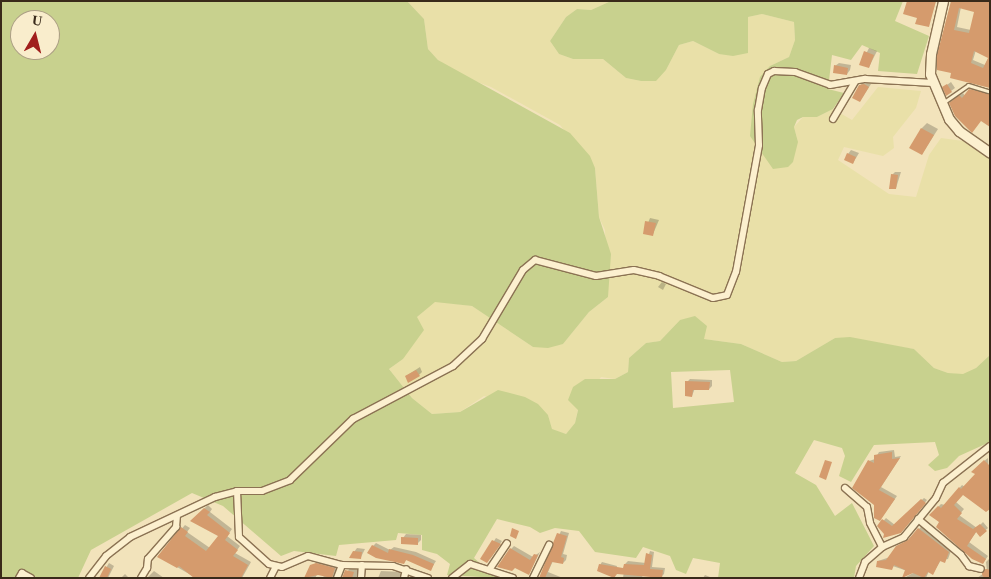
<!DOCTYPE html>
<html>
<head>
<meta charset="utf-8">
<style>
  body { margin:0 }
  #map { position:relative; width:991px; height:579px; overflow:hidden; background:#f2e3bb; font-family:"Times New Roman",serif }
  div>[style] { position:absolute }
  .farmland>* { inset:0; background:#e9e0a8 }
  .green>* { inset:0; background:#c8d18e }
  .shadow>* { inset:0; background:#0003 }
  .building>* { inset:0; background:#d59b6d }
  .round { border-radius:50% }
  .roads { filter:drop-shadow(1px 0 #8b7253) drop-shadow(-1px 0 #8b7253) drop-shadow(0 1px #8b7253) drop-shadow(0 -1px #8b7253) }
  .lane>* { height:3px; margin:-1.5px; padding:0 1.5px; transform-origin:1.5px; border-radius:1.5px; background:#fcf0cf }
  .street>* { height:6px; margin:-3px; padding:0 3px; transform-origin:3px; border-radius:3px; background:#fcf0cf }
  .secondary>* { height:9px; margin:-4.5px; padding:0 4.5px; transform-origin:4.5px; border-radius:4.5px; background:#fcf0cf }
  span { translate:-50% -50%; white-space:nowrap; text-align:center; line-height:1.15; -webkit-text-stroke:4px #f9edcc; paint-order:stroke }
  .frame { position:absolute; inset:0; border:2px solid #392a1a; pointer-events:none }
  .north { position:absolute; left:10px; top:10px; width:50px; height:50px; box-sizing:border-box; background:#f9edcc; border:1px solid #ac9f85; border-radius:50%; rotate:8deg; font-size:14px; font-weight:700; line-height:20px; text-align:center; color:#392a1a }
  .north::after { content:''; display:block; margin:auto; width:18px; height:22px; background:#a11f1d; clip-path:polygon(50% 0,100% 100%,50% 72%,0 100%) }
</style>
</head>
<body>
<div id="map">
  <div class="farmland">
    <div style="clip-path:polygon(407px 1px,611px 1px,591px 10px,577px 9px,566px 17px,550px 41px,559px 54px,573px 59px,603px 59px,626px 78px,641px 81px,666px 70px,679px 45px,693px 41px,719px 54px,748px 53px,748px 17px,762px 14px,794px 22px,795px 40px,789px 57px,770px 66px,798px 142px,794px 127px,803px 117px,817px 117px,833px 109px,852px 120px,878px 87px,921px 91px,916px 108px,893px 137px,894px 148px,883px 156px,844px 147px,838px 160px,889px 194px,916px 197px,929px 155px,941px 138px,963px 141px,990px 159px,990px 355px,976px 368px,963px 375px,948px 373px,934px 368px,914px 349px,835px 338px,796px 361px,782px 362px,741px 344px,704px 339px,680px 320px,660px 341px,646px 343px,629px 358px,628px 372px,615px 379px,601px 377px,578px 409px,575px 423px,566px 434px,552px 430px,548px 415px,484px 396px,460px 412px,432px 414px,412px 398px,389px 369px,403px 359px,417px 317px,435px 301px,472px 306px,533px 347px,563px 344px,589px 312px,608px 297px,605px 230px,599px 217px,595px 168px,560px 125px,491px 87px,461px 76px,438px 60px,428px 49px,424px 19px)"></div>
  </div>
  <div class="green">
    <div style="clip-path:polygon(evenodd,1px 1px,407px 1px,424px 19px,428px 49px,438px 60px,570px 133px,590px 156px,595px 168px,599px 217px,611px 254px,608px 297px,589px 312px,563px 344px,548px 348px,533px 347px,472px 306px,435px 302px,417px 317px,424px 330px,403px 359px,389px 369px,412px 398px,432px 414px,460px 412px,498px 390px,525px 397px,538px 404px,548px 415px,552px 429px,566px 434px,575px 423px,578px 410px,568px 400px,573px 387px,585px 379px,615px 379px,628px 372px,629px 358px,646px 343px,660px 341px,680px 320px,695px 316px,707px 326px,704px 339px,741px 344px,782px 362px,796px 361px,835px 338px,850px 337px,914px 349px,934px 368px,948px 373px,963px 374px,976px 368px,990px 355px,990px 442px,959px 456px,947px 468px,935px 471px,928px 465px,939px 455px,935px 442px,874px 445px,851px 482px,839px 476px,845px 456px,842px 448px,814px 440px,795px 473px,816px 485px,835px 516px,852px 503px,874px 546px,856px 566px,854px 578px,718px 578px,720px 563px,693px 558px,686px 574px,676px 570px,670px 556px,643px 547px,636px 558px,595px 552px,579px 531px,555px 528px,540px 533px,530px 527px,497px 519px,474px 558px,497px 578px,447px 575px,450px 564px,437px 554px,422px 550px,422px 535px,398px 533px,396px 540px,339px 545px,336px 556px,294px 551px,281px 556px,223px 506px,192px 493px,91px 550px,78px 578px,1px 578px,1px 1px,20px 20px,50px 20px,50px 50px,20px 50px,20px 20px,1px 1px,730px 370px,734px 402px,673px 408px,671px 372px,730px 370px)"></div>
    <div style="clip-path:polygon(611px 1px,903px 1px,895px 21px,929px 36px,917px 74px,878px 71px,880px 53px,862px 45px,851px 60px,832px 55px,828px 89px,844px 93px,833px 109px,817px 117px,803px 117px,797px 120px,794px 127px,798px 142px,793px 162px,788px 167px,773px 169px,750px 136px,753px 104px,760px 77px,770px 66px,789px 57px,795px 40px,794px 22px,762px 14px,748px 17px,748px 53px,733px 56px,719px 54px,693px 41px,679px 45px,666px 70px,656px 81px,641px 81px,626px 78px,603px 59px,573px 59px,559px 54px,550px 41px,566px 17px,577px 9px,591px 10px)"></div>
  </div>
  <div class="shadow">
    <div style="clip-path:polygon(908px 1px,936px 1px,928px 26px,918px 17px)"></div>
    <div style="clip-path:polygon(evenodd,952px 1px,990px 1px,990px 87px,951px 77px,952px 1px,961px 7px,976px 11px,971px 30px,957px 27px,961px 7px,952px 1px,976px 50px,989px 57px,985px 65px,973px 60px,976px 50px)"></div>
    <div style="clip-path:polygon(869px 48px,877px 51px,869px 67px,861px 64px)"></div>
    <div style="clip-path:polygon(839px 63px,851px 65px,850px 70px,847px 74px,835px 66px)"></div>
    <div style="clip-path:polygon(863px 82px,871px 84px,860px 101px,860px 86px)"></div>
    <div style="clip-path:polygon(951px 82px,955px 88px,947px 94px,944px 87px)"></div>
    <div style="clip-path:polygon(973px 86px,990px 89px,990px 125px,953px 100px,963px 93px,965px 96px)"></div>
    <div style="clip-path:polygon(927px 123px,938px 129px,922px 154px,922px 128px)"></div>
    <div style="clip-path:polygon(851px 150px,859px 153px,853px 163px,848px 154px)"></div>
    <div style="clip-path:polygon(895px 172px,901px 172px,896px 188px,892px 175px)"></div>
    <div style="clip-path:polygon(650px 218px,659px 220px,653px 234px,644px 233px)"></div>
    <div style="clip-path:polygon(662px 282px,666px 284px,663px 290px,658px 287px)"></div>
    <div style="clip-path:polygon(420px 367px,422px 372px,419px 375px,406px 376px)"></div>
    <div style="clip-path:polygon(690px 379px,712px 380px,712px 386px,709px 389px,695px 388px,692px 396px,687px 382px)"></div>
    <div style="clip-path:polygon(894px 450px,895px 457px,901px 456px,881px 487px,897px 496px,882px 517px,869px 461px,875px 459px,879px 452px)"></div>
    <div style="clip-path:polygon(988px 458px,990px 507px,963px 494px,956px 502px,964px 509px,959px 515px,977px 528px,983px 522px,988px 528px,980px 535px,977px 531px,969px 542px,988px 556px,983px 563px,931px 514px,941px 504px,945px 505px,962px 485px,965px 487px,976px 474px,979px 465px)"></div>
    <div style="clip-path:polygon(924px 498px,927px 500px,903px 529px,885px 533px,879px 526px,886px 518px,895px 525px)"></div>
    <div style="clip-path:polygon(208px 505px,212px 509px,210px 512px,232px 529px,227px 536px,240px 546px,235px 553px,251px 562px,242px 578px,196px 578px,158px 556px,185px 525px,190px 528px,187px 532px,210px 548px,220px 536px,192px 520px)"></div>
    <div style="clip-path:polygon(922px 526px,952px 548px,948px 559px,941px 560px,933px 573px,929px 571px,926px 578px,904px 578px,913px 573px,878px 561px,890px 557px)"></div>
    <div style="clip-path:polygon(561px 531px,569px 533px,563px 554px,567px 555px,566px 560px,563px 563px,553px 561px,548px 572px,563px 578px,540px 578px)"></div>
    <div style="clip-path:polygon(406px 534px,421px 535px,421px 540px,418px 543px,403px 538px)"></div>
    <div style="clip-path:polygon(496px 538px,502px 541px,490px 559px,482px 559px)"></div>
    <div style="clip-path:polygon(376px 543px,390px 550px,394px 547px,416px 552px,436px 561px,431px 569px,407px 559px,404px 563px,373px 546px)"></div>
    <div style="clip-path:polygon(514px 546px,533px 557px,540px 552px,529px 573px,511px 549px)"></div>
    <div style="clip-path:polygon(357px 548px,365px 549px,361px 557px,354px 552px)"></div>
    <div style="clip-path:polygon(650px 551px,654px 552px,652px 567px,665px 568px,664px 574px,662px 576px,643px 573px,642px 578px,623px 578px,625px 564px,628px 561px,646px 563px)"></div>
    <div style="clip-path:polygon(989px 559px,990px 578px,977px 578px,987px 571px,986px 562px)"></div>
    <div style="clip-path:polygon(320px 561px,338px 565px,335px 575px,337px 578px,326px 578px,318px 573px,315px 578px,305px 578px,311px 566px)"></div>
    <div style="clip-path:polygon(602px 562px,617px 566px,616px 571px,600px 565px)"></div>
    <div style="clip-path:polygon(109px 563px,114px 566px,108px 578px,100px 578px)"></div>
    <div style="clip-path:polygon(350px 568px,357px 570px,357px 578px,343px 578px)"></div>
    <div style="clip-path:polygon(154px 571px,164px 578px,147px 578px)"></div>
    <div style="clip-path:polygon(381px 571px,402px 572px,403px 578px,378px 578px)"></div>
    <div style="clip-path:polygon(125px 574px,129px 578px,122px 578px,122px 577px)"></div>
    <div style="clip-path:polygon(705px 575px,710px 577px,710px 578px,703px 578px)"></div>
  </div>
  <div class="building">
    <div style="clip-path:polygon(907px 1px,936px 1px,929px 27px,915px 24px,917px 18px,903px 14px)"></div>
    <div style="clip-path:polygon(evenodd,951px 1px,990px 2px,990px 88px,950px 78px,951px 73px,937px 70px,937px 55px,951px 1px,959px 8px,974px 12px,969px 33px,954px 30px,959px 8px,951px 1px,974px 51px,988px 58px,983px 68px,971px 63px,974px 51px)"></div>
    <div style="clip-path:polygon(864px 51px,874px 55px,869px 68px,859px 65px)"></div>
    <div style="clip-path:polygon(834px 65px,848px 68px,847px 75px,833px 73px)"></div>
    <div style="clip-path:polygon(864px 84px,869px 87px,860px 102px,852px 98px,859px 85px)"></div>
    <div style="clip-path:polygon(947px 84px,952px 92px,946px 96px,942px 87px)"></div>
    <div style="clip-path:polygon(969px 89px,990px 94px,990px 127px,981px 121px,972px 133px,955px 116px,949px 103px,959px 95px,962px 98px)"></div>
    <div style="clip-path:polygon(921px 128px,934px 135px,922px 155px,909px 148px)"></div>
    <div style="clip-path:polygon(847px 153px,856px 157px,853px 164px,844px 160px)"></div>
    <div style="clip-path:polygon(891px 174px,898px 175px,896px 189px,889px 189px)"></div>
    <div style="clip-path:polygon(645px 221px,656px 223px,653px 236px,643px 234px)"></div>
    <div style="clip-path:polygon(416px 370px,420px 376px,408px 383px,405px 376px)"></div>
    <div style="clip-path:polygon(685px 381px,710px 382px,709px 390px,693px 390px,692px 397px,685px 396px)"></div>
    <div style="clip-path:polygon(892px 452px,892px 459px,900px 458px,879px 490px,895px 499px,880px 521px,874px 518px,874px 505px,852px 488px,868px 460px,874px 463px,874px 455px)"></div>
    <div style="clip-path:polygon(825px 460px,832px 462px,826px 480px,819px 477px)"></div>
    <div style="clip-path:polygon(984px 460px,990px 466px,990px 509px,986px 512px,963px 495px,954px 505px,962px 513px,957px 519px,976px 531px,973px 529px,980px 524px,987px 531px,980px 537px,976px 532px,967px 546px,986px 559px,983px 564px,972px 559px,936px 527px,939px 522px,929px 515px,938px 506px,941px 508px,959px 487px,961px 489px,975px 474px,971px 472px)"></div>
    <div style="clip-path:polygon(921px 499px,926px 503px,901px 533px,883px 538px,884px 534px,877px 526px,882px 519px,892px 526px)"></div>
    <div style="clip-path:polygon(204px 508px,210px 512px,207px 515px,230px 533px,225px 540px,238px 550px,233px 556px,248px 565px,241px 578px,194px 578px,179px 566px,177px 568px,157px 557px,181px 527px,188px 532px,185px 536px,206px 551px,218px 536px,190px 521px)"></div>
    <div style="clip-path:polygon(512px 528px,519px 531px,516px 539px,510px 536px)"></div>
    <div style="clip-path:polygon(918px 528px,949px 552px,945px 563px,940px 561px,933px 575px,928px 572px,924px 578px,913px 573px,902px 578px,905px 570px,894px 565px,892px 570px,876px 567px,877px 561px,886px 560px,896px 546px,908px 540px)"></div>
    <div style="clip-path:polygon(557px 533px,567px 536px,561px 557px,564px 558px,563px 564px,552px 562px,545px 578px,539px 578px)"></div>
    <div style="clip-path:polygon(401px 537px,418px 538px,418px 545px,401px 544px)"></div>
    <div style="clip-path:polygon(492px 540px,501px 544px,487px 563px,480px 559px)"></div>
    <div style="clip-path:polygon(372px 545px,388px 553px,389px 549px,413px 555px,434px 564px,431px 571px,406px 560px,404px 564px,376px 558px,367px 553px)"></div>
    <div style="clip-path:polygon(510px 548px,530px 560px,534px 554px,538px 555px,529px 575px,515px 568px,512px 571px,497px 567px)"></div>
    <div style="clip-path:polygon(353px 551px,362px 552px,361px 559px,349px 558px)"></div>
    <div style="clip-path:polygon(646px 553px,652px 555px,650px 569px,663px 570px,662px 578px,617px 574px,614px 578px,597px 571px,599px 564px,623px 568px,624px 564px,644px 565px)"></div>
    <div style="clip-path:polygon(316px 563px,335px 568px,332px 578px,318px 575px,304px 578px,310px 565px)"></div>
    <div style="clip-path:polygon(105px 566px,111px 569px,107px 578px,99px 578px)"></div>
    <div class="round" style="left:981.5px;top:568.5px;width:9px;height:9px"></div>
    <div style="clip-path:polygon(345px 570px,354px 572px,352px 578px,342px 578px)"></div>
  </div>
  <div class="roads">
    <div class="lane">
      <div style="left:944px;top:102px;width:29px;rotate:-35deg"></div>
      <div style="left:968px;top:85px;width:21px;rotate:17deg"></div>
    </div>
    <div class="street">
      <div style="left:833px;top:119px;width:43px;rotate:-59.3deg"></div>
      <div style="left:845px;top:488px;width:29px;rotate:41deg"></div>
      <div style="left:867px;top:507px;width:16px;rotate:79deg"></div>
      <div style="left:870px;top:523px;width:27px;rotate:63deg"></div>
      <div style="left:237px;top:491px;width:46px;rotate:87.5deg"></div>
      <div style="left:239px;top:537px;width:40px;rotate:42deg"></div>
      <div style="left:269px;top:564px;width:13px;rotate:13deg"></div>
      <div style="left:282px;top:567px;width:28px;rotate:-23deg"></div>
      <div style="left:308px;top:556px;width:35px;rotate:15deg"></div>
      <div style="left:342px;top:565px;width:51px;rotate:1.1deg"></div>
      <div style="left:393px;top:566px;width:37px;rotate:19deg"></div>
      <div style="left:918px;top:519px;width:56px;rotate:39.9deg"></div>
      <div style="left:961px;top:555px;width:14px;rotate:54deg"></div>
      <div style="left:969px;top:566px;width:12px;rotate:14deg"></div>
      <div style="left:489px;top:570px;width:32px;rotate:-56deg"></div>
      <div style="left:19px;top:578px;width:6px;rotate:-59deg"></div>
      <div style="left:22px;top:573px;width:10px;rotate:29deg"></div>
      <div style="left:89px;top:578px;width:28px;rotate:-52deg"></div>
      <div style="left:106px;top:556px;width:31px;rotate:-38deg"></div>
      <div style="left:130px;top:537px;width:94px;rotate:-25.2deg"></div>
      <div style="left:215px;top:497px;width:23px;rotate:-15deg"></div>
      <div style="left:237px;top:491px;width:25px"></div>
      <div style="left:262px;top:491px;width:30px;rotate:-21deg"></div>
      <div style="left:290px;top:480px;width:88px;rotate:-44.1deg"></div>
      <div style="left:353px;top:419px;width:113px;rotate:-27.9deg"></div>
      <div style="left:453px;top:366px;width:40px;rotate:-43deg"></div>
      <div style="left:482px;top:339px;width:80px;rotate:-59.3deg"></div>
      <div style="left:523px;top:270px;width:16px;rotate:-40deg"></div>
      <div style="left:535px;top:260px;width:63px;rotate:14.7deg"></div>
      <div style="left:596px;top:276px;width:38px;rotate:-9deg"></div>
      <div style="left:634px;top:270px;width:26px;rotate:13deg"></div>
      <div style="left:659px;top:276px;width:58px;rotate:22.2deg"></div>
      <div style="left:713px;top:298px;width:14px;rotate:-12deg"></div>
      <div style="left:727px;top:295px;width:25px;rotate:-69deg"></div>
      <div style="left:736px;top:272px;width:129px;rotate:-79.7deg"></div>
      <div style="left:759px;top:145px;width:35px;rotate:-92deg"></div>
      <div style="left:758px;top:110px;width:22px;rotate:-80deg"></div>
      <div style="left:762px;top:88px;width:15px;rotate:-67deg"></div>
      <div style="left:768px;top:74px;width:7px;rotate:-27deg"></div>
      <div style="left:774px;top:71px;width:21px;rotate:3deg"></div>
      <div style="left:795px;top:72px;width:37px;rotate:20deg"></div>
      <div style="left:830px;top:85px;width:36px;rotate:-10deg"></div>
      <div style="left:865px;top:79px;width:68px;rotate:3.4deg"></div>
      <div style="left:141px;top:578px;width:12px;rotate:-59deg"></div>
      <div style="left:147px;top:568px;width:9px;rotate:-84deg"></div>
      <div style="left:148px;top:559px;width:43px;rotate:-48.8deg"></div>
      <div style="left:176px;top:527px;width:11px;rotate:-85deg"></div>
      <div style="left:270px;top:578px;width:13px;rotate:-63deg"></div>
      <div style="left:337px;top:578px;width:14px;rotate:-69deg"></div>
      <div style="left:361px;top:578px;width:13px;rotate:-86deg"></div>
      <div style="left:404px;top:578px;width:9px;rotate:-77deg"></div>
      <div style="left:452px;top:578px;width:23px;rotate:-38deg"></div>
      <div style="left:470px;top:564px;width:45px;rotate:18deg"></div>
      <div style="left:533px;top:578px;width:37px;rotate:-64deg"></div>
      <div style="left:859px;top:578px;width:17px;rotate:-69deg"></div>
      <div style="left:865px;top:562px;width:23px;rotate:-41deg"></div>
      <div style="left:882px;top:547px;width:24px;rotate:-24deg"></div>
      <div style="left:904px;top:537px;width:50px;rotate:-50.6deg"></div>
      <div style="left:936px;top:498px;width:17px;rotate:-65deg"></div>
      <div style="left:943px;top:483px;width:60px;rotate:-38.2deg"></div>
    </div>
    <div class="secondary">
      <div style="left:943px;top:1px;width:54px;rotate:102.8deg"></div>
      <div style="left:931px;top:54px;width:20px;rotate:93deg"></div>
      <div style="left:930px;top:74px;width:49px;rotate:67.1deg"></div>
      <div style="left:949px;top:119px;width:16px;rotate:50deg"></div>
      <div style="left:959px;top:131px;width:38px;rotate:35deg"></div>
    </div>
  </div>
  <div class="frame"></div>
  <div class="north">U</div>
</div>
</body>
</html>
